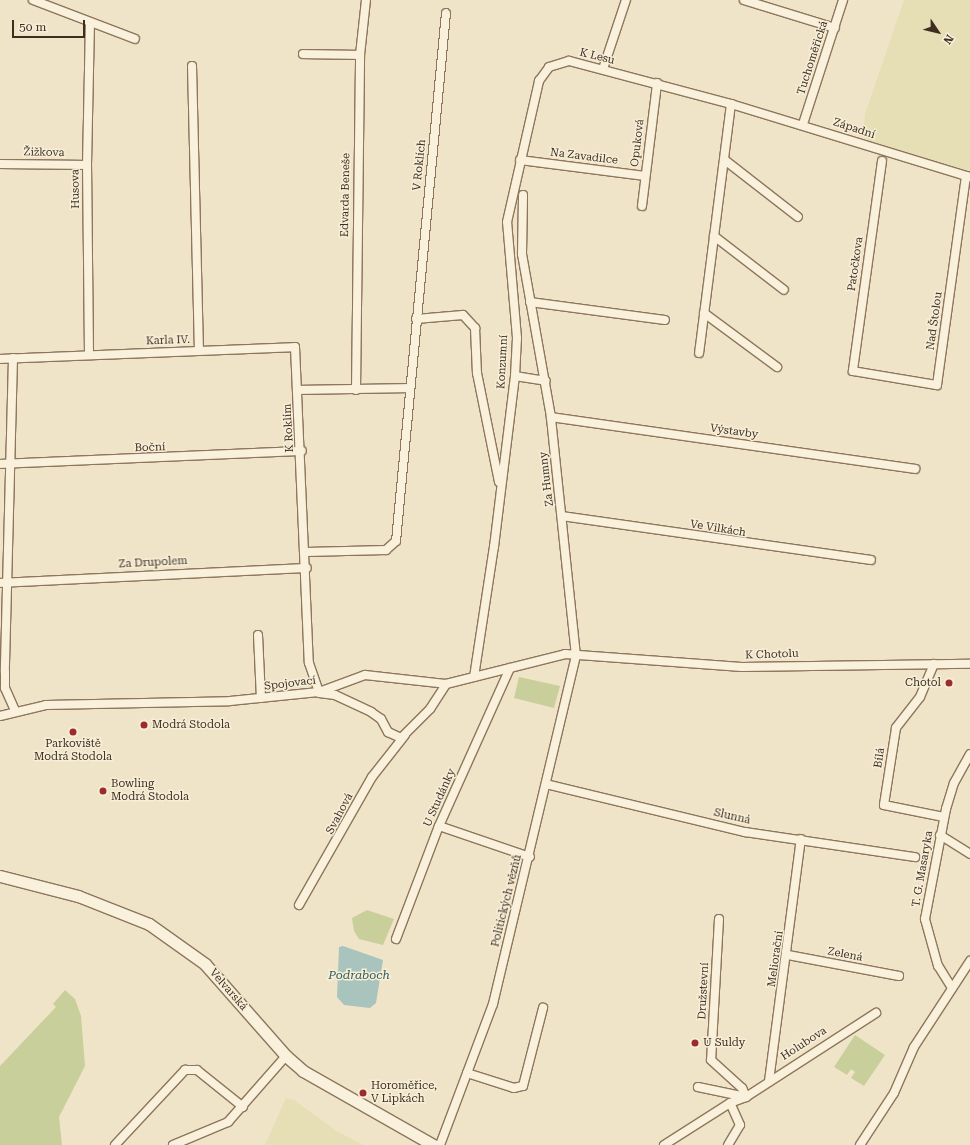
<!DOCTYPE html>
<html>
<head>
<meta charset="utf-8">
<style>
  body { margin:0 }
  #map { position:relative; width:970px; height:1145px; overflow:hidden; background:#f0e4c8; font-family:"Roboto Serif",serif }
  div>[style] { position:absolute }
  .farmland>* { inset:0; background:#e6deb5 }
  .green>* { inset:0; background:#c9cf9b }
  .water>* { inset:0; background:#a9c4bc }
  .roads { filter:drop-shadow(1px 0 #8d765c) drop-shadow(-1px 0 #8d765c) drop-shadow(0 1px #8d765c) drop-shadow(0 -1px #8d765c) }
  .minor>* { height:8px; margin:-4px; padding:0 4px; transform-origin:4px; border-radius:4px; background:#faf1dc }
  .secondary>* { height:11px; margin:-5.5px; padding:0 5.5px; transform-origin:5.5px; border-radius:5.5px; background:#faf1dc }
  .dots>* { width:11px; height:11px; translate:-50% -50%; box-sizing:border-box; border:2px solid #f7eed8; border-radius:50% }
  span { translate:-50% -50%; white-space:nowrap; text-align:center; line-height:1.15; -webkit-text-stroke:3px #f7eed8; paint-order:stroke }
  .street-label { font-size:11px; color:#3d2e20 }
  .poi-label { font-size:11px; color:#3d2e20 }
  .right { translate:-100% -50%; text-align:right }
  .left { translate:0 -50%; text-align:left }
  .water-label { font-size:12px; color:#2f5d5a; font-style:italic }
  .north { position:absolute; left:918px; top:12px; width:40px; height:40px; -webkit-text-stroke:3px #f7eed8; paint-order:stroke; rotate:125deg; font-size:11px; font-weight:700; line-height:16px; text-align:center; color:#3d2e20 }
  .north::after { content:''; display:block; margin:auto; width:14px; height:18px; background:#3d2e20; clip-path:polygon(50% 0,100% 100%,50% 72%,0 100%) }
  .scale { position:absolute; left:12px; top:20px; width:73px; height:18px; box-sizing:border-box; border:2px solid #3d2e20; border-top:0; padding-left:5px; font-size:12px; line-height:14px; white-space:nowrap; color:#3d2e20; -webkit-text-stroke:3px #f7eed8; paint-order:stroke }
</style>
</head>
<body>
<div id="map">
  <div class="farmland">
    <div style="clip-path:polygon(904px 0,970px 0,970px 171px,869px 141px,863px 136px,865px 114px)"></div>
    <div style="clip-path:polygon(286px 1098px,294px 1100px,335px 1130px,363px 1145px,265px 1145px)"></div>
  </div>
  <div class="green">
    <div style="clip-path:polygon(519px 677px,560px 686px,554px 708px,514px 698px)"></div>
    <div style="clip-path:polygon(367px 910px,394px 919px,383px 945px,359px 939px,354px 931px,352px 918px)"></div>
    <div style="clip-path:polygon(65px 990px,75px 999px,81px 1016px,85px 1066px,59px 1117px,62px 1145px,0 1145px,0 1066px,56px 1007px,53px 1004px)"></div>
    <div style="clip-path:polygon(855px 1035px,885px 1055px,864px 1086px,851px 1078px,855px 1072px,851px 1069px,847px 1075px,834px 1067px)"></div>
  </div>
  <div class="water">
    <div style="clip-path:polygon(343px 946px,383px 960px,376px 1003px,370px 1008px,344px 1005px,337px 997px,339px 947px)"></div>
  </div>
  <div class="roads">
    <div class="minor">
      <div style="left:33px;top:0;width:109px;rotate:20.9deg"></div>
      <div style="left:744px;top:0;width:95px;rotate:17.1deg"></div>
      <div style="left:303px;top:54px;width:57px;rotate:1deg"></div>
      <div style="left:192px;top:66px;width:285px;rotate:88.6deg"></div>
      <div style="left:603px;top:69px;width:73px;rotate:-71.6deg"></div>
      <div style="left:731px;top:104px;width:250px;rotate:17deg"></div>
      <div style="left:803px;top:124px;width:130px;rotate:-72.1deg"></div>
      <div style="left:520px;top:160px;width:126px;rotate:7.3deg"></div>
      <div style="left:726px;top:161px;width:91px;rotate:37.9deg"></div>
      <div style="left:882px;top:161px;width:212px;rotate:97.9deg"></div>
      <div style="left:853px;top:371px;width:85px;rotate:9.5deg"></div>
      <div style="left:937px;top:385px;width:211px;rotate:-82.1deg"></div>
      <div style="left:0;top:164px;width:87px;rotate:0.7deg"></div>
      <div style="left:642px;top:206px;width:124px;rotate:-83deg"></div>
      <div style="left:714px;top:236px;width:88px;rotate:37.6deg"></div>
      <div style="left:530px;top:302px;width:136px;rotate:7.6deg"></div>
      <div style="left:704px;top:313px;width:91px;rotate:36.5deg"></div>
      <div style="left:416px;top:319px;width:47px;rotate:-4.9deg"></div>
      <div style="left:463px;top:315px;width:18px;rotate:47deg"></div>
      <div style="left:475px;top:328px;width:45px;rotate:87.5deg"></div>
      <div style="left:477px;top:373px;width:111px;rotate:78.6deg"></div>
      <div style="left:89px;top:354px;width:189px;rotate:-90.6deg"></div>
      <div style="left:87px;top:165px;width:142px;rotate:-88.8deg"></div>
      <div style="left:13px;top:358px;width:314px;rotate:91.5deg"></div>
      <div style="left:5px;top:672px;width:16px;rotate:90deg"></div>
      <div style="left:5px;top:688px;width:24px;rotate:66deg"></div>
      <div style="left:0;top:359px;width:295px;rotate:-2.3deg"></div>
      <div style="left:295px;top:347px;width:316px;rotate:87.5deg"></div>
      <div style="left:309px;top:663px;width:31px;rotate:71deg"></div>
      <div style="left:515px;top:376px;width:31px;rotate:9deg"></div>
      <div style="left:299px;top:390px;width:110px;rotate:-1deg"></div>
      <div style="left:356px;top:390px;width:335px;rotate:-89.3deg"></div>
      <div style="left:360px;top:55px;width:55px;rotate:-83.8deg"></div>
      <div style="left:551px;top:417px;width:368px;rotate:8.1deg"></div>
      <div style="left:0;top:464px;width:302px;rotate:-2.5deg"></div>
      <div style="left:562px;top:516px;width:312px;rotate:8.1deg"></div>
      <div style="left:306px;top:552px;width:80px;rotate:-1.4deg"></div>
      <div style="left:386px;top:550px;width:13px;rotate:-42deg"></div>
      <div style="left:396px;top:541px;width:530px;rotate:-84.59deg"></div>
      <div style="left:0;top:583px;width:307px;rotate:-2.8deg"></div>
      <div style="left:258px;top:635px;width:63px;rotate:87.3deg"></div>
      <div style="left:934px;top:664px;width:36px;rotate:113deg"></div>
      <div style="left:920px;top:697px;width:39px;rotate:128deg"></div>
      <div style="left:896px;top:728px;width:78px;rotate:98.9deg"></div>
      <div style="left:884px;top:805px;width:61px;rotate:11.3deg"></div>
      <div style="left:474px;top:677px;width:132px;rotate:-81.3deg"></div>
      <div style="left:494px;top:547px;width:172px;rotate:-83deg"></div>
      <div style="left:515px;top:376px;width:38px;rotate:-87deg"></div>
      <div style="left:517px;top:338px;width:116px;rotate:-94.9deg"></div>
      <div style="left:507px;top:222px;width:145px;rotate:-77.2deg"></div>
      <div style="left:539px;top:81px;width:17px;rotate:-54deg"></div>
      <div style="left:549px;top:67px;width:21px;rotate:-17deg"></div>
      <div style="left:569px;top:61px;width:168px;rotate:14.9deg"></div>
      <div style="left:731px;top:104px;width:251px;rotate:97.3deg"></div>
      <div style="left:319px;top:693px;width:16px;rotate:7deg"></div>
      <div style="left:335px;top:695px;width:40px;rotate:25deg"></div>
      <div style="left:371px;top:712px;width:12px;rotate:35deg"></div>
      <div style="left:381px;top:719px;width:15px;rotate:62deg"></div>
      <div style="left:388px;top:732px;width:14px;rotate:25deg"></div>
      <div style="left:401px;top:738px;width:41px;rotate:-45deg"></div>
      <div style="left:430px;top:709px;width:30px;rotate:-57deg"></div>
      <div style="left:0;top:716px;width:47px;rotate:-13.4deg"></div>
      <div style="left:46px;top:705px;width:184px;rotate:-1.2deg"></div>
      <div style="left:230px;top:701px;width:89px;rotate:-5.8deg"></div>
      <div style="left:319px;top:692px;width:49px;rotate:-20.3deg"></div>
      <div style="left:365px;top:675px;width:81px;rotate:6.3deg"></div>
      <div style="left:446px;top:684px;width:123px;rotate:-14.1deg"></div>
      <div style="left:565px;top:654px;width:177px;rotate:4.2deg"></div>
      <div style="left:742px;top:667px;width:228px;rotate:-0.8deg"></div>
      <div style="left:546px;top:784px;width:205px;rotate:13.6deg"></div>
      <div style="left:745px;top:832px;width:172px;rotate:8.4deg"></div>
      <div style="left:439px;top:826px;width:96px;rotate:18.8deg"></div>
      <div style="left:940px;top:835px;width:36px;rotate:32deg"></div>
      <div style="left:299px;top:905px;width:147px;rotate:-60.3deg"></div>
      <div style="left:372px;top:777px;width:53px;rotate:-51.8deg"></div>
      <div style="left:719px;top:919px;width:141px;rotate:93.2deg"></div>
      <div style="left:711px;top:1060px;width:42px;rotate:42.1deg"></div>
      <div style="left:742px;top:1088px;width:10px;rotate:66deg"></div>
      <div style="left:396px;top:939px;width:121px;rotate:-69.2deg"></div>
      <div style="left:439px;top:826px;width:173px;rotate:-65.8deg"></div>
      <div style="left:788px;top:955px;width:113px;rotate:10.7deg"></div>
      <div style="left:952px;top:988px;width:26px;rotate:-122deg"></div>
      <div style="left:938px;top:966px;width:49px;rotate:-105.5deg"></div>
      <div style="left:925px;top:919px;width:112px;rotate:-79.2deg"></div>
      <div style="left:946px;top:809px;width:27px;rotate:-73deg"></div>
      <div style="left:954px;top:783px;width:33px;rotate:-61deg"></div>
      <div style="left:467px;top:1073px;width:49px;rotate:17.7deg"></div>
      <div style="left:514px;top:1088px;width:9px;rotate:-13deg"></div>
      <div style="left:523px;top:1086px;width:81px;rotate:-75.6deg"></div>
      <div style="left:769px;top:1081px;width:244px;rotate:-82.5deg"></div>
      <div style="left:698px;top:1087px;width:49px;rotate:11.8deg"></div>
      <div style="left:115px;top:1145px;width:103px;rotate:-47deg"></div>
      <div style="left:185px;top:1070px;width:12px"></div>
      <div style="left:197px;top:1070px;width:59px;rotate:38.8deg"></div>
      <div style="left:173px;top:1145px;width:60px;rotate:-22.7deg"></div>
      <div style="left:228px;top:1122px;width:88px;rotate:-48.7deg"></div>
      <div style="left:440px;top:1145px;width:151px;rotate:-69.4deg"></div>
      <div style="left:493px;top:1004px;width:358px;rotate:-76.6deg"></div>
      <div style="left:576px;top:656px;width:240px;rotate:-96deg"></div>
      <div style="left:551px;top:417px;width:166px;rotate:-100.1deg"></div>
      <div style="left:522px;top:254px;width:59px;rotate:-89deg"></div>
      <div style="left:664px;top:1145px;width:78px;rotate:-32.5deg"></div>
      <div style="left:730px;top:1103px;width:17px;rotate:-21deg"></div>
      <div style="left:746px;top:1097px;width:155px;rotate:-32.9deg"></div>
      <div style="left:728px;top:1145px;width:23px;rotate:-59deg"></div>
      <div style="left:740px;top:1125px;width:24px;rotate:-114deg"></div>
      <div style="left:860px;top:1145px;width:62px;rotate:-56.8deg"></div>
      <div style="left:894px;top:1093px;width:50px;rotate:-66.5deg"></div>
      <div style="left:914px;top:1047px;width:103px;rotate:-56.9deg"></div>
    </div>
    <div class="secondary">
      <div style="left:0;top:876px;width:81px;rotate:14.4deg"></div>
      <div style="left:78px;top:896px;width:76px;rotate:21.5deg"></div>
      <div style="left:149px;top:924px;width:69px;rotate:35.5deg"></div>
      <div style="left:205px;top:964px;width:123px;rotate:48.6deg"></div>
      <div style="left:286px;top:1056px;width:23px;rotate:41deg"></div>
      <div style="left:303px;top:1071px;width:150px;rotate:29.6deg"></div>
    </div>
  </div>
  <div class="dots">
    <div style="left:949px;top:683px;background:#9e2a2b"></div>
    <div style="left:144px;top:725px;background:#9e2a2b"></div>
    <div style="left:73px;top:732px;background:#9e2a2b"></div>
    <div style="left:103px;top:791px;background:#9e2a2b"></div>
    <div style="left:695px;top:1043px;background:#9e2a2b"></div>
    <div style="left:363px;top:1093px;background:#9e2a2b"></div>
  </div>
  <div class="street-label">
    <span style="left:597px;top:57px;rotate:14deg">K Lesu</span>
    <span style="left:813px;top:58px;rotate:-72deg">Tuchoměřická</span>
    <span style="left:854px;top:129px;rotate:18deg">Západní</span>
    <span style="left:638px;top:143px;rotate:-83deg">Opuková</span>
    <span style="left:44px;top:153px;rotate:1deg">Žižkova</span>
    <span style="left:584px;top:157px;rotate:7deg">Na Zavadilce</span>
    <span style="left:420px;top:165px;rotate:-84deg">V Roklích</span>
    <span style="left:76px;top:189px;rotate:-91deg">Husova</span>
    <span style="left:346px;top:195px;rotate:-89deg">Edvarda Beneše</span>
    <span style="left:856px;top:264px;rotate:-82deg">Patočkova</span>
    <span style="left:935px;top:321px;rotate:-82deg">Nad Štolou</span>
    <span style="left:168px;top:341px;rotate:-2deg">Karla IV.</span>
    <span style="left:503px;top:362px;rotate:-87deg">Konzumní</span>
    <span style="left:289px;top:428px;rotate:-93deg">K Roklím</span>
    <span style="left:734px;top:432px;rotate:8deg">Výstavby</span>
    <span style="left:150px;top:448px;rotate:-2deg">Boční</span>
    <span style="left:547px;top:479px;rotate:-97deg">Za Humny</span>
    <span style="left:718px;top:529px;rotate:9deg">Ve Vilkách</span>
    <span style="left:153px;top:563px;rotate:-3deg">Za Drupolem</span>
    <span style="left:772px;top:655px;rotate:-2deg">K Chotolu</span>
    <span style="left:290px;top:684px;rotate:-7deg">Spojovací</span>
    <span style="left:880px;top:758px;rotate:-81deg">Bílá</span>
    <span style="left:440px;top:798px;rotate:-66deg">U Studánky</span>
    <span style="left:340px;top:814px;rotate:-62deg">Svahová</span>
    <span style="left:732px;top:817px;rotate:13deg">Slunná</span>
    <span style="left:923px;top:869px;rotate:-80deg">T. G. Masaryka</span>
    <span style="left:507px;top:901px;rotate:-76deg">Politických vězňů</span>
    <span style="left:845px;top:955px;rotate:11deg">Zelená</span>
    <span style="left:776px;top:959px;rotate:-82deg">Meliorační</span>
    <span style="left:228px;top:990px;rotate:49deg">Velvarská</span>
    <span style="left:704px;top:991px;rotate:-87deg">Družstevní</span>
    <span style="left:804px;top:1044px;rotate:-33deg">Holubova</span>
  </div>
  <div class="poi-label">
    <span class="right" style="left:941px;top:683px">Chotol</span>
    <span class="left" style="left:152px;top:725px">Modrá Stodola</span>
    <span style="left:73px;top:751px">Parkoviště<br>Modrá Stodola</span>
    <span class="left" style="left:111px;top:791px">Bowling<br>Modrá Stodola</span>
    <span class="left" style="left:703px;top:1043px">U Suldy</span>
    <span class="left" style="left:371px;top:1093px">Horoměřice,<br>V Lipkách</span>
  </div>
  <div class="water-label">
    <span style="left:359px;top:976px">Podraboch</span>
  </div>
  <div class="north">N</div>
  <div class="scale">50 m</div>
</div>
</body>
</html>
